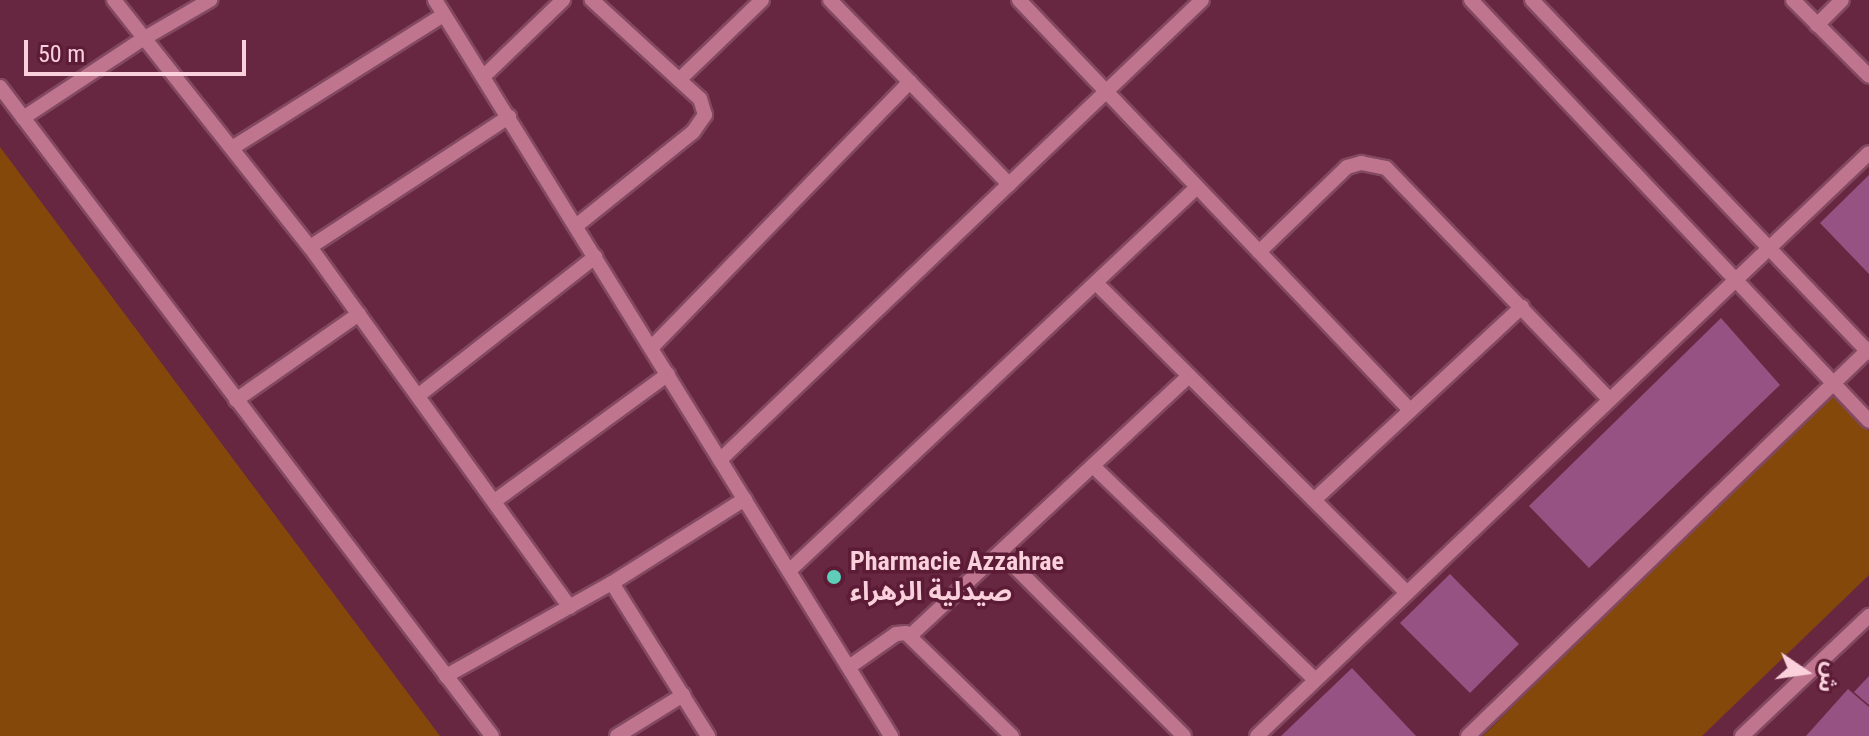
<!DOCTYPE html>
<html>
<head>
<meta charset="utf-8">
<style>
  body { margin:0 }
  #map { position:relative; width:1869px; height:736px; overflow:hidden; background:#682741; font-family:"Roboto Condensed","Noto Sans Arabic",sans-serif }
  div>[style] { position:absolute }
  .green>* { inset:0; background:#84480b }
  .building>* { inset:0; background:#955282 }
  .roads { filter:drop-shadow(2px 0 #824961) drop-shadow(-2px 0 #824961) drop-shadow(0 2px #824961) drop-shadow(0 -2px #824961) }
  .minor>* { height:14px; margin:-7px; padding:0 7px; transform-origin:7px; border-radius:7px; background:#bf758e }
  .dots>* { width:22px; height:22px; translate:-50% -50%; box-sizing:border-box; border:4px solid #5c1c36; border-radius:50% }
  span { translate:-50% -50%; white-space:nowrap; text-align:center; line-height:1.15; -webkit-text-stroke:7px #5c1c36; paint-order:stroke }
  .poi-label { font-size:26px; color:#f9d0dc; font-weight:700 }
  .left { translate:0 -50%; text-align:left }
  .north { position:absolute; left:1765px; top:632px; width:80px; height:80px; -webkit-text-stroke:6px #5c1c36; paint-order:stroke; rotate:103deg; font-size:22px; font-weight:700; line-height:32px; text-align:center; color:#f9d0dc }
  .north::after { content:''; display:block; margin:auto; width:28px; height:36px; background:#f9d0dc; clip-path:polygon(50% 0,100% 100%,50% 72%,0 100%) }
  .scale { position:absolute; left:24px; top:40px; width:222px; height:36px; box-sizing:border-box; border:4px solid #f9d0dc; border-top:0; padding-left:10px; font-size:24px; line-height:28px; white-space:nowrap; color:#f9d0dc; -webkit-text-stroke:6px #5c1c36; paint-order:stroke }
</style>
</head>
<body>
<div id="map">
  <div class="green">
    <div style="clip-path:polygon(0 147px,440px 736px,0 736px)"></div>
    <div style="clip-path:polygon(1833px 391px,1869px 431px,1869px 575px,1702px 736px,1483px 736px)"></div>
  </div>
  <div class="building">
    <div style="clip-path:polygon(1869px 175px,1869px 274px,1820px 223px)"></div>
    <div style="clip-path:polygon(1721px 318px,1780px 385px,1589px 568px,1529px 506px)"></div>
    <div style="clip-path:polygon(1450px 574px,1519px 644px,1470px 693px,1400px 623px)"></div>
    <div style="clip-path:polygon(1352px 668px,1416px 736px,1281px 736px)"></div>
    <div style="clip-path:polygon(1869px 676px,1869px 705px,1854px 692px)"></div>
    <div style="clip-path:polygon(1848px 689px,1869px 707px,1869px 736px,1806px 736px)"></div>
  </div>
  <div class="roads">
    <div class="minor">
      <div style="left:114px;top:0;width:315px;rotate:51.6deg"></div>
      <div style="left:310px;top:247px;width:444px;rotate:54.2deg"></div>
      <div style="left:435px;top:0;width:866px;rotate:58.22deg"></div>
      <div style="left:830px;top:0;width:257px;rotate:45.8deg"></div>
      <div style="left:1019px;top:0;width:567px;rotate:46.36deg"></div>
      <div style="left:1471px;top:0;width:579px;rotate:46.61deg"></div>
      <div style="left:1532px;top:0;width:488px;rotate:46.3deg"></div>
      <div style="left:1793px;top:0;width:107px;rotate:45deg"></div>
      <div style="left:1817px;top:25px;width:35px;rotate:-45deg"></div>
      <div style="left:484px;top:76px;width:110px;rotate:-43.9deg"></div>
      <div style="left:679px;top:80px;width:115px;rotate:-43.9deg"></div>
      <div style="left:0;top:87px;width:814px;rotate:52.83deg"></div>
      <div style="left:23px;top:118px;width:144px;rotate:-33.4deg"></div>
      <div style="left:143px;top:39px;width:78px;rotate:-30.2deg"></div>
      <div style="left:232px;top:148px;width:249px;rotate:-32.2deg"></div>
      <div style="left:576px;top:226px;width:150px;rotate:-38.8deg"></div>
      <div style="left:693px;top:132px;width:21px;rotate:-55deg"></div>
      <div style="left:705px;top:115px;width:17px;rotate:-107deg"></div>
      <div style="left:700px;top:99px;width:147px;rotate:-137.5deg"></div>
      <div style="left:310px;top:247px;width:238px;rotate:-33.2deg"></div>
      <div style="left:1259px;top:252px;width:122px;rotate:-44deg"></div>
      <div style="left:1347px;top:167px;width:15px;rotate:-16deg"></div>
      <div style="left:1361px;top:163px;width:25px;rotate:11deg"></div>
      <div style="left:1386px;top:168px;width:322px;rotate:46deg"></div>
      <div style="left:1096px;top:283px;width:439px;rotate:44.9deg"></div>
      <div style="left:652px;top:347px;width:370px;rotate:-45.8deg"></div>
      <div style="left:419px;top:395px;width:224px;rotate:-38.1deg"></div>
      <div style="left:236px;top:400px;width:150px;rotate:-35deg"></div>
      <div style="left:720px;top:460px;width:666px;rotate:-43.66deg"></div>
      <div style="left:1094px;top:467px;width:307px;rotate:43.9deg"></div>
      <div style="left:496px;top:500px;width:213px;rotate:-36.2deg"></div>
      <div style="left:1314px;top:500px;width:284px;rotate:-42.9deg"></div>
      <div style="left:1002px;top:554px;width:257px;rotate:45deg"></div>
      <div style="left:789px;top:571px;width:560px;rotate:-43.26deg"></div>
      <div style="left:612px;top:583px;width:181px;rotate:57.9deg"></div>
      <div style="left:911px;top:635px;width:380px;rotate:-43deg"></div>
      <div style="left:849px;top:667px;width:57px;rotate:-35.1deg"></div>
      <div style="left:896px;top:634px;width:10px;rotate:-6deg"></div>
      <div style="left:906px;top:633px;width:148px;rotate:44.2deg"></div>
      <div style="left:446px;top:676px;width:190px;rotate:-29.3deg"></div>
      <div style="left:612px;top:583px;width:157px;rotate:-32.3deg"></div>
      <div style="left:617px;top:736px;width:78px;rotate:-31.8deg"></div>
      <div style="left:1257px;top:736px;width:845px;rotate:-43.61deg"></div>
      <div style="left:1468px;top:736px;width:557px;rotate:-43.98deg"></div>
      <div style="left:1742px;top:736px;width:175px;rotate:-43.4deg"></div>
    </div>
  </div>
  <div class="dots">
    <div style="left:834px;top:577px;background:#5eceb8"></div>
  </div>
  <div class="poi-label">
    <span class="left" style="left:850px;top:577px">Pharmacie Azzahrae<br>صيدلية الزهراء</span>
  </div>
  <div class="north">ش</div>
  <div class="scale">50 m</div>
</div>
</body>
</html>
